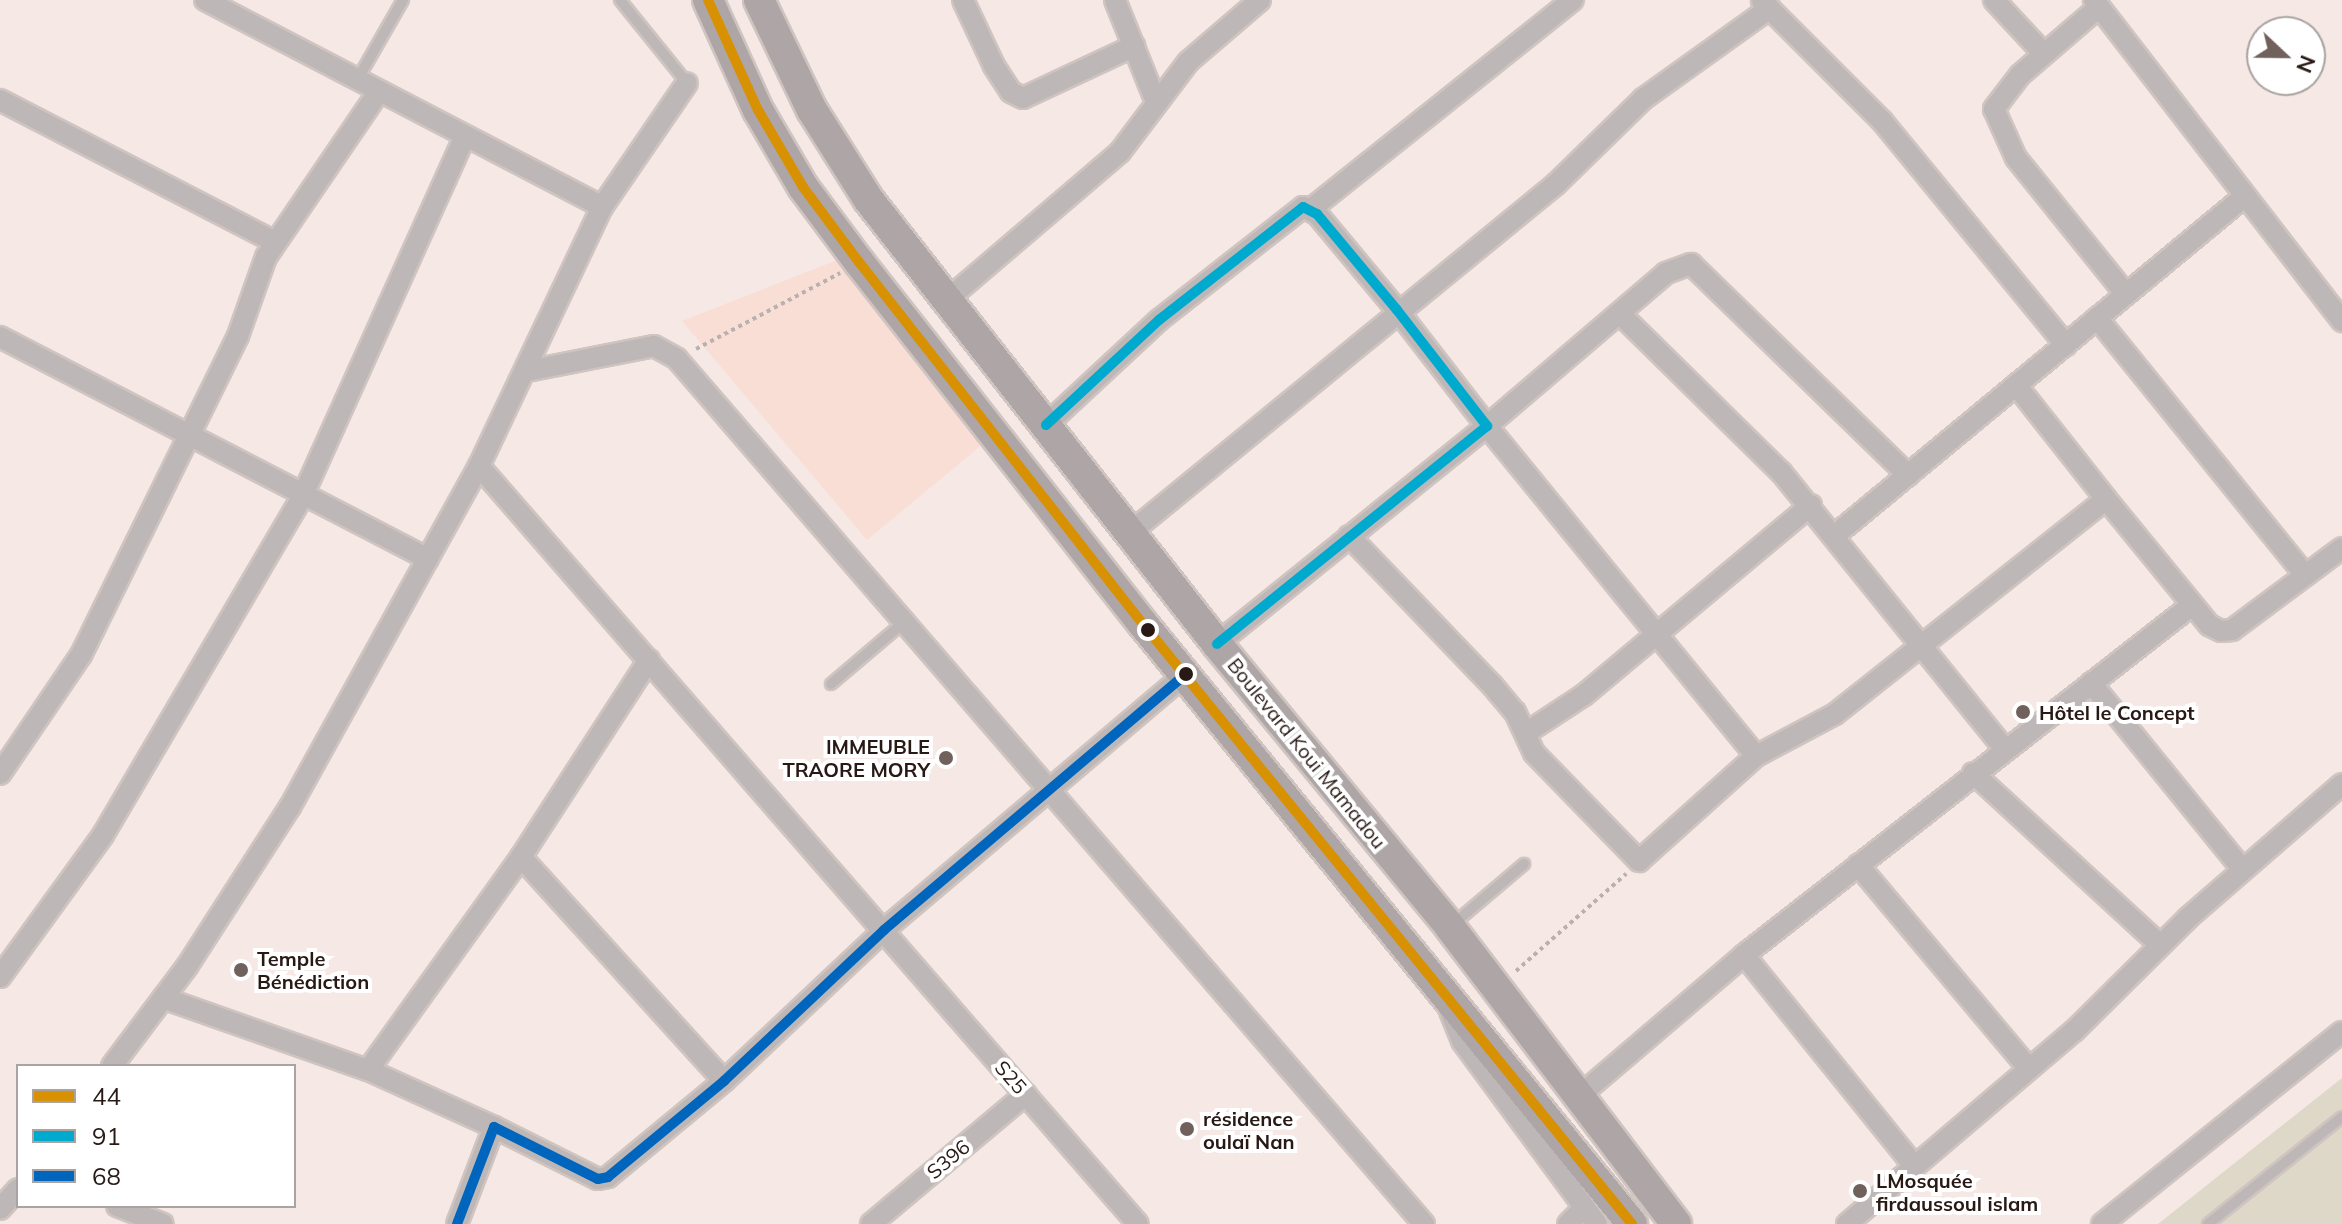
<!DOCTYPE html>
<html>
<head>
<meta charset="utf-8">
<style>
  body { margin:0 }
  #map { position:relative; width:2342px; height:1224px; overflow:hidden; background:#f6e8e4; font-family:Mulish,sans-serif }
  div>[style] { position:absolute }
  .built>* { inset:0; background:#f9ded5 }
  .green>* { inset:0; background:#ddd8c8 }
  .path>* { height:4px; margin-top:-2px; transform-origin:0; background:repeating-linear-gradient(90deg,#b8b1af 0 4px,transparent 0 8px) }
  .roads { filter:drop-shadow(2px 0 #cfc4c0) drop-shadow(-2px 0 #cfc4c0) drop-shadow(0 2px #cfc4c0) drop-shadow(0 -2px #cfc4c0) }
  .lane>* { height:10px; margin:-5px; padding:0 5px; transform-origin:5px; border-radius:5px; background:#beb7b7 }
  .street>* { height:20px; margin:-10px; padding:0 10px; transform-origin:10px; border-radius:10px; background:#beb7b7 }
  .primary>* { height:30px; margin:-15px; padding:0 15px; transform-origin:15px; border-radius:15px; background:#aea6a6 }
  .bus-1>* { height:10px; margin:-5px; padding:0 5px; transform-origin:5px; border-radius:5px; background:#d89103 }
  .bus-2>* { height:10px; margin:-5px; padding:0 5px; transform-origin:5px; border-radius:5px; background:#00a9ce }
  .bus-3>* { height:10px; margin:-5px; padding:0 5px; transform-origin:5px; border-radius:5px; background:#0065bd }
  .dots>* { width:22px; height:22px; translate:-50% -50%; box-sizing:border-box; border:4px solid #fff; border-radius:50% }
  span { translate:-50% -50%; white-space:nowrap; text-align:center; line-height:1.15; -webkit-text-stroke:8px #fff; paint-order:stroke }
  .poi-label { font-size:20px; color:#281915; font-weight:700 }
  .left { translate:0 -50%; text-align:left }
  .right { translate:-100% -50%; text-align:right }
  .street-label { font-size:20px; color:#281915 }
  .legend { position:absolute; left:16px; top:1064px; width:280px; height:144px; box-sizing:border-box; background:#fff; border:2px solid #a9a3a1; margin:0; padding:10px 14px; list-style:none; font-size:24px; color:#281915 }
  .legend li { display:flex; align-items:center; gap:16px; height:40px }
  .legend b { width:40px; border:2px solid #a9a3a1 }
  .north { position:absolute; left:2246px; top:16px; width:80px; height:80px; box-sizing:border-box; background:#fff; border:2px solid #a9a3a1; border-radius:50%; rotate:112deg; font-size:22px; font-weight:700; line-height:32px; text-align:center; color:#281915 }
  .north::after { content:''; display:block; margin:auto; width:28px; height:36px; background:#70615d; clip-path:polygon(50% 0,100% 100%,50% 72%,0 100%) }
</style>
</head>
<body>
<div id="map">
  <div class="built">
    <div style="clip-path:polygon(863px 250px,1001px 429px,867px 540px,682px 321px)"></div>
  </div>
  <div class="green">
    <div style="clip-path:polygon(2342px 1078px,2342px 1224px,2158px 1224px)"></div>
  </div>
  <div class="path">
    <div style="left:696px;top:349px;width:163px;rotate:-27.8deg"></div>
    <div style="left:1516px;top:971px;width:147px;rotate:-41.4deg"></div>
  </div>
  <div class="roads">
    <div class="lane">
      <div style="left:620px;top:0;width:107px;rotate:51.1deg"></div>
      <div style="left:356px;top:82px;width:95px;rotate:-60.2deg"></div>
      <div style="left:831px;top:684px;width:96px;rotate:-40.3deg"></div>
      <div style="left:1451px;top:926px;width:96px;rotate:-40.3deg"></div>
      <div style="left:2208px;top:1224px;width:171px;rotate:-38.6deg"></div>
    </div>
    <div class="street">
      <div style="left:205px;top:0;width:448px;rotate:27.5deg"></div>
      <div style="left:963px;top:0;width:73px;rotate:64.8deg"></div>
      <div style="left:994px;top:66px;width:31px;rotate:57deg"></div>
      <div style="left:1011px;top:92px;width:13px;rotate:27deg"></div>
      <div style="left:1023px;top:98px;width:123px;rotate:-25.1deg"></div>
      <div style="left:1115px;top:0;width:110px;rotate:68.1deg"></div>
      <div style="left:1994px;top:0;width:72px;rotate:47.2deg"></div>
      <div style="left:2094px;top:0;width:406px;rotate:52.3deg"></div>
      <div style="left:1762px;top:1px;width:170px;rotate:45deg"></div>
      <div style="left:1882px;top:121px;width:290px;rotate:50.6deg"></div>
      <div style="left:2099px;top:7px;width:104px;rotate:139.3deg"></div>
      <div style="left:2020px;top:75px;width:43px;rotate:127.4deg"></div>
      <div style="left:1994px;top:109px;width:54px;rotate:65.8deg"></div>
      <div style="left:2016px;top:158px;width:172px;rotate:51.1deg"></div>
      <div style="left:0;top:100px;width:309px;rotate:27.3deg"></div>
      <div style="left:1311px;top:209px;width:335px;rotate:-38.6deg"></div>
      <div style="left:948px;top:299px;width:226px;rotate:-40.5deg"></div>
      <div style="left:1120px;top:152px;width:113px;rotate:-52.9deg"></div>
      <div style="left:1188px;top:62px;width:95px;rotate:-40.7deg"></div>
      <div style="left:1621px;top:315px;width:224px;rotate:44.5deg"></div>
      <div style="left:1781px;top:472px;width:355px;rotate:51.1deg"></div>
      <div style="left:2097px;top:318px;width:331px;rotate:51deg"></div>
      <div style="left:0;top:337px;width:482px;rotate:27.4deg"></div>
      <div style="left:527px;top:371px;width:129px;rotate:-11.1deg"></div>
      <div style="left:654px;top:346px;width:26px;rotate:29deg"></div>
      <div style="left:677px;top:359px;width:1143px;rotate:49.19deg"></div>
      <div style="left:2016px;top:385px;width:145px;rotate:51.7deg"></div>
      <div style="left:1046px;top:425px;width:154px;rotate:-42.9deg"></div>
      <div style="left:1159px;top:320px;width:183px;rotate:-38.1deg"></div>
      <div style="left:1303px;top:207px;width:16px;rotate:27deg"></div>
      <div style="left:1317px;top:214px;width:125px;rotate:50.2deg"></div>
      <div style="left:1397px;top:310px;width:147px;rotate:52.2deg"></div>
      <div style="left:1487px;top:426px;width:347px;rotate:141.1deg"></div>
      <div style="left:479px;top:466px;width:1004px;rotate:49deg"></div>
      <div style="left:1131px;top:532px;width:549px;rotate:-39.31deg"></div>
      <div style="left:1556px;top:184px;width:122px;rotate:-44.3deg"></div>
      <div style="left:1643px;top:99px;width:156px;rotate:-35.6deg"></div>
      <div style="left:1349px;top:536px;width:207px;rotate:46.2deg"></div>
      <div style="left:1492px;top:685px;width:35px;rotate:50deg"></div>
      <div style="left:1515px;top:712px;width:45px;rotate:65.1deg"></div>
      <div style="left:1534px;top:753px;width:151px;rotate:45.8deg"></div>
      <div style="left:1639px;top:861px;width:157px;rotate:-41.9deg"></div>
      <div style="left:1756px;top:756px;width:89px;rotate:-28deg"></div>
      <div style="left:1835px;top:714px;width:346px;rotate:-38.4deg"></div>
      <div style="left:2106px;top:499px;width:163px;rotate:50.7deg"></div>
      <div style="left:2209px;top:625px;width:13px;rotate:27deg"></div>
      <div style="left:2221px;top:631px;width:11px;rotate:-5deg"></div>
      <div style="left:2232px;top:630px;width:137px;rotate:-36.7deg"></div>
      <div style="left:1834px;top:536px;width:533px;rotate:-39.6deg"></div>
      <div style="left:2091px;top:683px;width:240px;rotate:50.9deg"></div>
      <div style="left:1526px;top:733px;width:69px;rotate:-33.2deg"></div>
      <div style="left:1584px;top:695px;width:296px;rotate:-39.9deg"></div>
      <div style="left:1756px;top:756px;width:426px;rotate:-129.2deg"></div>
      <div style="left:1487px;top:426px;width:235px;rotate:-40.5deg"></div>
      <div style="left:1666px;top:273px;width:27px;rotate:-20deg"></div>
      <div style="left:1691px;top:264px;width:303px;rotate:44.2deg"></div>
      <div style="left:1973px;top:773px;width:254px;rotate:42.6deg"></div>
      <div style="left:0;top:774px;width:144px;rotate:-55.8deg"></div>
      <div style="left:81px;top:655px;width:356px;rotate:-63.8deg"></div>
      <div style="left:238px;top:336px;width:84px;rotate:-70.5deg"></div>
      <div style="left:266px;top:257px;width:197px;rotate:-55.7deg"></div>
      <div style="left:521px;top:857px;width:302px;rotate:47.8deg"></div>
      <div style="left:1858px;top:865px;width:266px;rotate:50deg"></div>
      <div style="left:1744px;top:955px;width:271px;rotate:51.1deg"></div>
      <div style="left:0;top:977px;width:175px;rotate:-54deg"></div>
      <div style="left:103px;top:835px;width:394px;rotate:-59.5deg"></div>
      <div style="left:303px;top:495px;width:392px;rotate:-65.7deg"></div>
      <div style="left:163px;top:998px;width:217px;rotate:19.4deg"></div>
      <div style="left:368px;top:1070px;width:138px;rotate:24.3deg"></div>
      <div style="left:1450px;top:1011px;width:32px;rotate:68deg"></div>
      <div style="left:1462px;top:1041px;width:227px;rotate:53.6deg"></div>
      <div style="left:112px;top:1066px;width:126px;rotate:-53deg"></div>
      <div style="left:188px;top:965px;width:188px;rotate:-57.2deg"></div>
      <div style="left:290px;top:807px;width:390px;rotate:-61deg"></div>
      <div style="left:479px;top:466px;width:287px;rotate:-64.6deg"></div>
      <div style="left:602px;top:207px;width:150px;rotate:-55.6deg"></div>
      <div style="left:368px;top:1070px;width:262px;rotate:-54.3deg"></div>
      <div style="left:521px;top:857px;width:235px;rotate:-57deg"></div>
      <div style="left:1578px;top:1097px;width:218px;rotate:-40.5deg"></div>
      <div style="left:1744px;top:955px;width:569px;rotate:-38deg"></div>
      <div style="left:117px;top:1206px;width:49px;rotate:21.4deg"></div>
      <div style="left:0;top:1209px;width:27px;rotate:-48deg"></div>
      <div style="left:457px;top:1224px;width:104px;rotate:-69.1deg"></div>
      <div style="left:494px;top:1127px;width:116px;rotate:26.6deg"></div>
      <div style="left:598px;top:1179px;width:10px;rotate:-11deg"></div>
      <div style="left:608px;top:1177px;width:151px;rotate:-39.6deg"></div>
      <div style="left:724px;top:1081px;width:220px;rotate:-43.3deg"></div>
      <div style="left:884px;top:930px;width:396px;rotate:-40.3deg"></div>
      <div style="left:871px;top:1224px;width:202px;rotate:-40deg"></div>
      <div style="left:1568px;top:1224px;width:23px;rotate:-45deg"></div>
      <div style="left:1847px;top:1224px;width:298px;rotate:-40.4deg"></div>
      <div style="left:2074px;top:1031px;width:161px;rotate:-44.7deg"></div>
      <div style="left:2188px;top:918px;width:204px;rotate:-41deg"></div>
      <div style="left:2102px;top:1224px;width:307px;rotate:-38.7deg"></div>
    </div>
    <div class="primary">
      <div style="left:708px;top:0;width:121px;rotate:65.6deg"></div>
      <div style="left:758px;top:110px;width:89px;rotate:59.7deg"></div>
      <div style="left:803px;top:187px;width:94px;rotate:53.3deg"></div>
      <div style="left:859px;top:262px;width:460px;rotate:51.9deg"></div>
      <div style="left:1143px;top:624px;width:774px;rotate:50.82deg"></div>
      <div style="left:759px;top:0;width:122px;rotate:64.3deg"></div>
      <div style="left:812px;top:110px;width:105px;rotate:57.8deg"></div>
      <div style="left:868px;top:199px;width:566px;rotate:51.89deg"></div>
      <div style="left:1217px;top:644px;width:367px;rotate:50.5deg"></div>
      <div style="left:1450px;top:927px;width:373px;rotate:52.7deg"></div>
    </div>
  </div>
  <div class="bus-1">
    <div style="left:708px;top:0;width:121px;rotate:65.6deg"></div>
    <div style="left:758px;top:110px;width:89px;rotate:59.7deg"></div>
    <div style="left:803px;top:187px;width:94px;rotate:53.3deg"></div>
    <div style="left:859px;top:262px;width:460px;rotate:51.9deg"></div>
    <div style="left:1143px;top:624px;width:774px;rotate:50.82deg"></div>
  </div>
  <div class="bus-2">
    <div style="left:1046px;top:425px;width:154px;rotate:-42.9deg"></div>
    <div style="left:1159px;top:320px;width:183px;rotate:-38.1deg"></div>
    <div style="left:1303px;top:207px;width:16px;rotate:27deg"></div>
    <div style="left:1317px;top:214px;width:125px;rotate:50.2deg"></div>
    <div style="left:1397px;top:310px;width:147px;rotate:52.2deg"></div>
    <div style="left:1487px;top:426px;width:347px;rotate:141.1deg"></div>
  </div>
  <div class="bus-3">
    <div style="left:457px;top:1224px;width:104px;rotate:-69.1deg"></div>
    <div style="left:494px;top:1127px;width:116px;rotate:26.6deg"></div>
    <div style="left:598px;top:1179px;width:10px;rotate:-11deg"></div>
    <div style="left:608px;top:1177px;width:151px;rotate:-39.6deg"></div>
    <div style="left:724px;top:1081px;width:220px;rotate:-43.3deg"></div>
    <div style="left:884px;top:930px;width:396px;rotate:-40.3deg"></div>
  </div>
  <div class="dots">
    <div style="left:1148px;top:630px;background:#281915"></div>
    <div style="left:1186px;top:674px;background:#281915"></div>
    <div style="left:2023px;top:712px;background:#70615d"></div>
    <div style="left:946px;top:758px;background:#70615d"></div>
    <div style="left:241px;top:970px;background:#70615d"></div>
    <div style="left:1187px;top:1129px;background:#70615d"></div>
    <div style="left:1860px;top:1191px;background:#70615d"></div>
  </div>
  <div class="poi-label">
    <span class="left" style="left:2039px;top:712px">Hôtel le Concept</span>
    <span class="right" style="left:930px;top:758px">IMMEUBLE<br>TRAORE MORY</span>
    <span class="left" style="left:257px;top:970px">Temple<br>Bénédiction</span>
    <span class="left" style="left:1203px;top:1130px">résidence<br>oulaï Nan</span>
    <span class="left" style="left:1876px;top:1192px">LMosquée<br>firdaussoul islam</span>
  </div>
  <div class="street-label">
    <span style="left:1307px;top:753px;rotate:51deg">Boulevard Koui Mamadou</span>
    <span style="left:1011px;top:1077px;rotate:49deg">S25</span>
    <span style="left:948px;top:1159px;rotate:-40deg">S396</span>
  </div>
  <ul class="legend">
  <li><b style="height:10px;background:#d89103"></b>44</li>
  <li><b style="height:10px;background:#00a9ce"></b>91</li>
  <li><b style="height:10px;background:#0065bd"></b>68</li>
  </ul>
  <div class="north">N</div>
</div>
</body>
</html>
